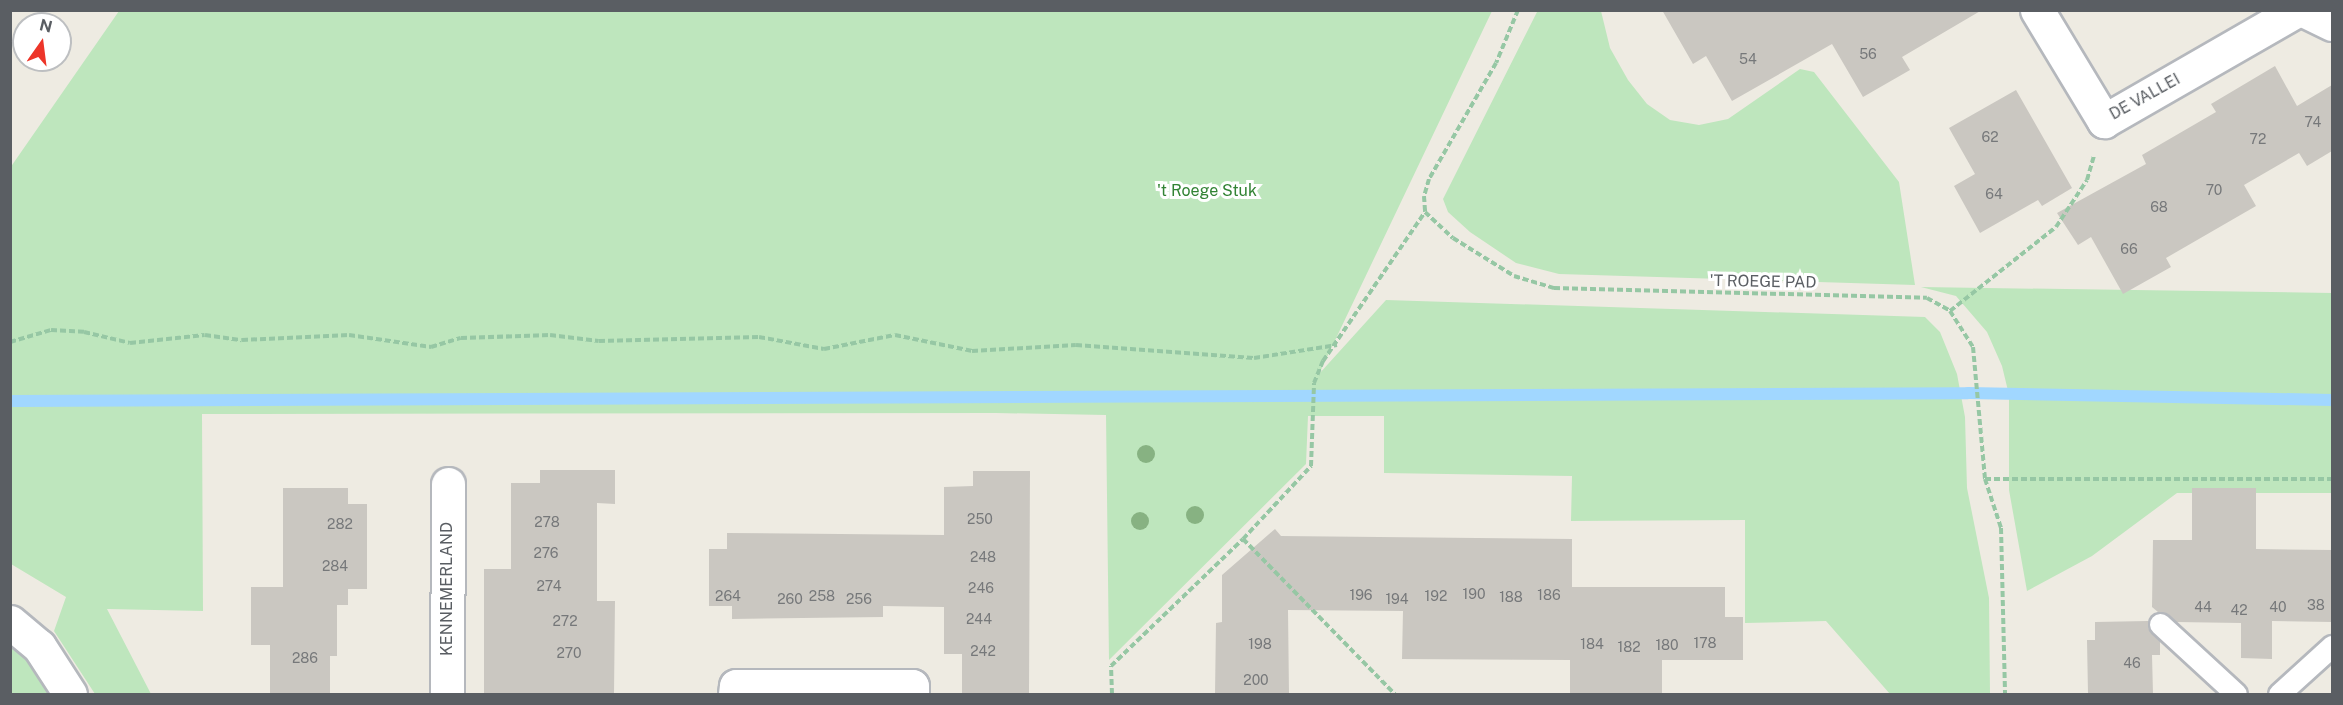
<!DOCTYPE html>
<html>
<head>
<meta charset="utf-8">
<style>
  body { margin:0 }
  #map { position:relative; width:2343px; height:705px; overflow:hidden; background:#eeebe2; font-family:"Public Sans",sans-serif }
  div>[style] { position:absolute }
  .green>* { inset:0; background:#bee6bd }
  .stream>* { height:12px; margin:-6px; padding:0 6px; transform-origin:6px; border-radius:6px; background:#a1d7ff }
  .building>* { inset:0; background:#cac7c1 }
  .path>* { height:4px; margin-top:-2px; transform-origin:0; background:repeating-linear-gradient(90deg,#96c7a4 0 6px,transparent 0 9px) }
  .roads { filter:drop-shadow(2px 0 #b5b8bd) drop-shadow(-2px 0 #b5b8bd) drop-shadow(0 2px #b5b8bd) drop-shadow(0 -2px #b5b8bd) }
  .lane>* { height:21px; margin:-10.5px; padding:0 10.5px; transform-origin:10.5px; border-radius:10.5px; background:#fff }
  .street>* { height:33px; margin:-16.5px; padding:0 16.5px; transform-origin:16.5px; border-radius:16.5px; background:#fff }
  .trees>* { width:18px; height:18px; margin:-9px; border-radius:50%; background:#87b282 }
  span { translate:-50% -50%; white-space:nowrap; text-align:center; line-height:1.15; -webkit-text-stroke:6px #fff; paint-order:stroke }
  .number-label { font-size:14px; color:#76787a }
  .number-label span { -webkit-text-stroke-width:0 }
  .street-label { font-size:16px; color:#5a5e63 }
  .park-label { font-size:16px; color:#328334 }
  .frame { position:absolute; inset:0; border:12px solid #5a5e63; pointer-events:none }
  .north { position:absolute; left:12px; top:12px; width:60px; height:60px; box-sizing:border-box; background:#fff; border:2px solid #bdbfc1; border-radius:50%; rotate:14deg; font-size:16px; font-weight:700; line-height:24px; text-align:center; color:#5a5e63 }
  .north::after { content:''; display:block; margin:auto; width:21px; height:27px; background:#ed3529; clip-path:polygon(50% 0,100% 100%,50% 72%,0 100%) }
</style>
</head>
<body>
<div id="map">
  <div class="green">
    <div style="clip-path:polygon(1538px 10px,1601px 11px,1610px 48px,1628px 80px,1647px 104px,1670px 120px,1699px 125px,1728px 119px,1800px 69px,1814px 72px,1899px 182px,1915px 285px,1559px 274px,1516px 263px,1470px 232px,1448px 212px,1443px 199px)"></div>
    <div style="clip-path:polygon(119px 11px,1492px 11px,1319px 374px,1386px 300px,1925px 317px,1940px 332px,1957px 374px,1965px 417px,1967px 488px,1989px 598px,1990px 694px,1890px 694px,1826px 621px,1745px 623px,1745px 520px,1571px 521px,1572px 476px,1384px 473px,1384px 416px,1308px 416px,1306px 464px,1109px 660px,1106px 415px,996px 413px,202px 414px,203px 611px,107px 609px,151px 694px,95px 694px,54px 631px,66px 597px,11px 564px,10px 168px)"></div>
    <div style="clip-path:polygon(1921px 287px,2332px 293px,2332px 493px,2177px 493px,2092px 556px,2027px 591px,2009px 490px,2009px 395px,2002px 366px,1987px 332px,1956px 296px)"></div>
    <div style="clip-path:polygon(10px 641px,27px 654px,51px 694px,11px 694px)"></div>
  </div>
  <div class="stream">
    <div style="left:10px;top:401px;width:1958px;rotate:-0.23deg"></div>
    <div style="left:1968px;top:393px;width:364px;rotate:1.1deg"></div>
  </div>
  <div class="building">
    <div style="clip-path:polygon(1662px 10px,1982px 10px,1902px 57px,1910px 70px,1863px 97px,1832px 44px,1732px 101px,1706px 56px,1693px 64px)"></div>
    <div style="clip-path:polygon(2275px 66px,2297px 106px,2332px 85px,2332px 151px,2307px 166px,2299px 153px,2244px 185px,2256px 206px,2166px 258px,2171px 267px,2123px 294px,2091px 237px,2078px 245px,2057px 213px,2146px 164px,2142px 155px,2216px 112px,2211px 104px)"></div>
    <div style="clip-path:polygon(2016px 90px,2072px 188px,2042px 206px,2038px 200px,1980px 233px,1954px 186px,1975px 174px,1949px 128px)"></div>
    <div style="clip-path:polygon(540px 470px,615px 470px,615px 504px,597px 503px,597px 601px,615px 601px,614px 694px,484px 694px,484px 569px,511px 569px,511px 483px,540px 483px)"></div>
    <div style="clip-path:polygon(973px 471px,1030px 471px,1029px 694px,962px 694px,962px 654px,944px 654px,944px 607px,883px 606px,883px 617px,732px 619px,732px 606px,709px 606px,709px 549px,727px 549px,727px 533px,944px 535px,944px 487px,973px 486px)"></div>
    <div style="clip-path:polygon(283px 488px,348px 488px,348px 504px,367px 504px,367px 589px,348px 589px,348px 605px,337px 605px,337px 656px,330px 656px,330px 694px,270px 694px,270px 645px,251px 645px,251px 587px,283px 587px)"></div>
    <div style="clip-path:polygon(2192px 488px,2256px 488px,2256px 549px,2332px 550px,2332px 622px,2272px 621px,2272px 659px,2241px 658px,2241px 623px,2176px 622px,2158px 612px,2152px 607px,2153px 540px,2192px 540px)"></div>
    <div style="clip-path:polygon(1275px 529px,1281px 536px,1572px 539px,1572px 587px,1725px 587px,1725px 617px,1743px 617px,1743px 660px,1662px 660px,1662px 694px,1570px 694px,1570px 660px,1402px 659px,1403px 611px,1288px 610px,1289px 694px,1215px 694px,1216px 623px,1222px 622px,1222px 575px)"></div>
    <div style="clip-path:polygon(2148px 621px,2148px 628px,2160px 641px,2160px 655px,2152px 655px,2153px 694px,2088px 694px,2087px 640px,2095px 640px,2095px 622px)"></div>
  </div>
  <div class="path">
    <div style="left:1518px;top:10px;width:57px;rotate:112.5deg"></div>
    <div style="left:1496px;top:63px;width:134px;rotate:120deg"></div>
    <div style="left:1429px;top:179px;width:18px;rotate:106deg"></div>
    <div style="left:1424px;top:196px;width:16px;rotate:86deg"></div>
    <div style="left:1425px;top:212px;width:38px;rotate:43deg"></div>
    <div style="left:1453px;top:238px;width:72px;rotate:31.9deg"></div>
    <div style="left:1514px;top:276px;width:42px;rotate:16.7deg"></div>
    <div style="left:1554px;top:288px;width:373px;rotate:1.5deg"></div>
    <div style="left:1927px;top:298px;width:26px;rotate:29deg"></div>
    <div style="left:1950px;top:311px;width:43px;rotate:57.4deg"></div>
    <div style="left:1973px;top:347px;width:133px;rotate:84.8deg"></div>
    <div style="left:1985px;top:479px;width:52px;rotate:71.9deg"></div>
    <div style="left:2001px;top:528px;width:166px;rotate:88.6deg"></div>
    <div style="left:1950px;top:311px;width:135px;rotate:-38.4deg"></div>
    <div style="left:2056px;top:227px;width:56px;rotate:-56.6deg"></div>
    <div style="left:2087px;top:180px;width:25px;rotate:-74deg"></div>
    <div style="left:10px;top:342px;width:43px;rotate:-16.3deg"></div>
    <div style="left:51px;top:330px;width:33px;rotate:3deg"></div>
    <div style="left:84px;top:332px;width:47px;rotate:13.4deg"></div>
    <div style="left:130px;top:343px;width:75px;rotate:-6.1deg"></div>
    <div style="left:205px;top:335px;width:37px;rotate:8deg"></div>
    <div style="left:242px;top:340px;width:107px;rotate:-2.7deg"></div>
    <div style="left:349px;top:335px;width:83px;rotate:8.3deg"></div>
    <div style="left:431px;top:347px;width:31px;rotate:-17deg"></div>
    <div style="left:461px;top:338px;width:89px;rotate:-1.9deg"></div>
    <div style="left:550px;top:335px;width:49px;rotate:7deg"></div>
    <div style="left:599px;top:341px;width:160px;rotate:-1.4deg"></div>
    <div style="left:759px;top:337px;width:66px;rotate:10.5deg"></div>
    <div style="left:824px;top:349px;width:72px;rotate:-11.2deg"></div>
    <div style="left:895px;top:335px;width:79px;rotate:11.7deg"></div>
    <div style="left:972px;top:351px;width:104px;rotate:-3.3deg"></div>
    <div style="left:1076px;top:345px;width:178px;rotate:4.2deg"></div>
    <div style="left:1254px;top:358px;width:84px;rotate:-8.9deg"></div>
    <div style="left:1985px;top:479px;width:347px"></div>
    <div style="left:1243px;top:539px;width:217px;rotate:45.6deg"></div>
    <div style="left:1112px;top:694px;width:28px;rotate:-92deg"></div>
    <div style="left:1111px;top:666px;width:183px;rotate:-43.9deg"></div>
    <div style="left:1243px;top:539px;width:100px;rotate:-47deg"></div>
    <div style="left:1311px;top:466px;width:83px;rotate:-87.9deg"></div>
    <div style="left:1314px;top:383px;width:24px;rotate:-68deg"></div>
    <div style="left:1323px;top:361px;width:181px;rotate:-55.6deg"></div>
  </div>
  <div class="roads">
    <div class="lane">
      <div style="left:2160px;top:624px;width:103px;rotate:42.6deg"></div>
      <div style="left:2279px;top:694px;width:72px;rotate:-42.2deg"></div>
    </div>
    <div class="street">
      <div style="left:2037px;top:10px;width:130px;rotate:58.9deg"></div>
      <div style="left:2104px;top:121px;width:223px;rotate:-29.9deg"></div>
      <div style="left:2303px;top:10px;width:32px;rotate:26deg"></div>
      <div style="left:10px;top:622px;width:38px;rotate:40deg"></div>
      <div style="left:39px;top:646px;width:57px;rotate:57.1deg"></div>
      <div style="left:447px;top:694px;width:210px;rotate:-89.7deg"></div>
      <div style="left:735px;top:694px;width:8px;rotate:-83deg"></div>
      <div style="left:736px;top:686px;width:176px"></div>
      <div style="left:912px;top:686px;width:8px;rotate:90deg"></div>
    </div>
  </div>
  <div class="trees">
    <div style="left:1146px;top:454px"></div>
    <div style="left:1195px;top:515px"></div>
    <div style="left:1140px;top:521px"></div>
  </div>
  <div class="number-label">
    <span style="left:1868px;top:54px">56</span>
    <span style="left:1748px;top:59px">54</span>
    <span style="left:2313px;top:122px">74</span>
    <span style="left:1990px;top:137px">62</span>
    <span style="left:2258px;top:139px">72</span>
    <span style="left:2214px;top:190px">70</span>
    <span style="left:1994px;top:194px">64</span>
    <span style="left:2159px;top:207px">68</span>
    <span style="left:2129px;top:249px">66</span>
    <span style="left:980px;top:519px">250</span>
    <span style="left:547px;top:522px">278</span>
    <span style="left:340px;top:524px">282</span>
    <span style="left:546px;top:553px">276</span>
    <span style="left:983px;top:557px">248</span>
    <span style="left:335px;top:566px">284</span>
    <span style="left:549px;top:586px">274</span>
    <span style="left:981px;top:588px">246</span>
    <span style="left:1474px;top:594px">190</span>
    <span style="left:1361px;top:595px">196</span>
    <span style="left:1549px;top:595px">186</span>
    <span style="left:728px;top:596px">264</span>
    <span style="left:822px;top:596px">258</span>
    <span style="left:1436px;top:596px">192</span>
    <span style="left:1511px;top:597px">188</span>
    <span style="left:790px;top:599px">260</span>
    <span style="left:859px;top:599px">256</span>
    <span style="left:1397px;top:599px">194</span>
    <span style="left:2316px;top:605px">38</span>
    <span style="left:2203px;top:607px">44</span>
    <span style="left:2278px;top:607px">40</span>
    <span style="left:2239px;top:610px">42</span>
    <span style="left:979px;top:619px">244</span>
    <span style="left:565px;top:621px">272</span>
    <span style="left:1705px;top:643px">178</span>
    <span style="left:1260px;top:644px">198</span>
    <span style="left:1592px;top:644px">184</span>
    <span style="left:1667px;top:645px">180</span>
    <span style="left:1629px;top:647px">182</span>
    <span style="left:983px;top:651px">242</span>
    <span style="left:569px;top:653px">270</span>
    <span style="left:305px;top:658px">286</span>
    <span style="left:2132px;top:663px">46</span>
    <span style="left:1256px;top:680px">200</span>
  </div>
  <div class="street-label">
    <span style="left:2145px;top:97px;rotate:-29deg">DE VALLEI</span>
    <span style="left:1763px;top:282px;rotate:1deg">'T ROEGE PAD</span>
    <span style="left:447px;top:589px;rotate:-90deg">KENNEMERLAND</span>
  </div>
  <div class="park-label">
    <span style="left:1207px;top:191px">'t Roege Stuk</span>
  </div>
  <div class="frame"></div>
  <div class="north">N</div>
</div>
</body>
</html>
